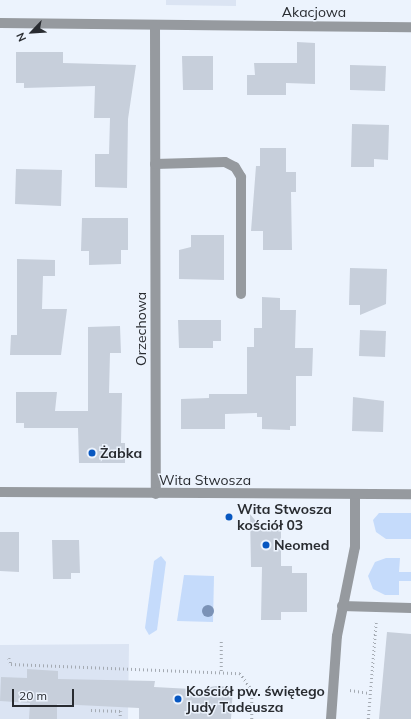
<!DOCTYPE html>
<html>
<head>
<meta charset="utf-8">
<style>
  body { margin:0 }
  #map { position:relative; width:411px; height:719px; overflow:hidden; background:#ecf3fd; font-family:Mulish,sans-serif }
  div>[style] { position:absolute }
  .built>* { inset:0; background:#dbe4f3 }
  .green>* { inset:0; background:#c5dbfb }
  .building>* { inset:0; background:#c7cfdb }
  .path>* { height:2.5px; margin-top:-1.25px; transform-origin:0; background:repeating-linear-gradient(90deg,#a4aab2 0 1px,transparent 0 4px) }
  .minor>* { height:10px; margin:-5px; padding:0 5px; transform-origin:5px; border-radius:5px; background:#969a9f }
  .tertiary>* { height:10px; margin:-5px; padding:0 5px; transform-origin:5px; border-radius:5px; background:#969a9f }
  .trees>* { width:12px; height:12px; margin:-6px; border-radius:50%; background:#7b92b6 }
  .dots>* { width:11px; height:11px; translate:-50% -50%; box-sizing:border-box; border:2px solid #ecf3fd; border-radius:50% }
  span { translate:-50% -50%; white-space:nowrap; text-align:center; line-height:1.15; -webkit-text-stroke:3px #ecf3fd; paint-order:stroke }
  .street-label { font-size:14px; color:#292c31 }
  .poi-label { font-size:14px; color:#292c31; font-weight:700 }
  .left { translate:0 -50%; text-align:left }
  .north { position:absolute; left:12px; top:12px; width:40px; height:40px; -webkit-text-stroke:3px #ecf3fd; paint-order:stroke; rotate:245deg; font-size:11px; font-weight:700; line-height:16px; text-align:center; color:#292c31 }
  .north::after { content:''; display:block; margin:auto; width:14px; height:18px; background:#292c31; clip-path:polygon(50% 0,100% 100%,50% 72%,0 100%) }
  .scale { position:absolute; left:12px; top:689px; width:62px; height:18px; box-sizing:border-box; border:2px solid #292c31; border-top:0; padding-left:5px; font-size:12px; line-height:14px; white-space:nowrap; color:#292c31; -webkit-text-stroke:3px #ecf3fd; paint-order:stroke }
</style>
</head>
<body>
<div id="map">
  <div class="built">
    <div style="clip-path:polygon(166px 0,236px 0,236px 6px,166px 5px)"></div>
    <div style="clip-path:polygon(129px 644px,128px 719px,0 719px,0 645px)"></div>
  </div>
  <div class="green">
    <div style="clip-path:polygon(379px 513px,411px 513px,411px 539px,386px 539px,376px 532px,373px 520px)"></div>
    <div style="clip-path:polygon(161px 556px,166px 562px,157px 630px,149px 635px,145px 628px,154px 561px)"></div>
    <div style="clip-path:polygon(386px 558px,400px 558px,399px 572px,411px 572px,411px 581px,399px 581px,399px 595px,385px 595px,373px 589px,368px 576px,375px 562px)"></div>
    <div style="clip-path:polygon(184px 575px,214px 576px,213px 622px,177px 621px)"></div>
  </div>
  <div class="building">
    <div style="clip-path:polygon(297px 42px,315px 43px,315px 84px,286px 83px,286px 95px,247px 95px,247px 75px,255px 75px,254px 63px,297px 63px)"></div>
    <div style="clip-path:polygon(16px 52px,63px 52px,63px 63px,136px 65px,128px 119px,127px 188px,95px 187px,95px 154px,109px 154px,110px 118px,94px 118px,95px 86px,24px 88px,24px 83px,16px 83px)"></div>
    <div style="clip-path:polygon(182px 56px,213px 56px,213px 90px,183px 90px)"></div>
    <div style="clip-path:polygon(350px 65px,386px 66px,385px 91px,350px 90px)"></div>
    <div style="clip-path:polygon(352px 124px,389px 125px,388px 160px,374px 159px,374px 167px,351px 167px)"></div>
    <div style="clip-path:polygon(260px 148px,286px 148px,286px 172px,296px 172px,296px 192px,291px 192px,292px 250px,263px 250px,263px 231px,251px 231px,256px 166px,260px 166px)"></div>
    <div style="clip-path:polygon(16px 169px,62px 170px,61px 206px,15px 204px)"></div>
    <div style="clip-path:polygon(82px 218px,128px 218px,128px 250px,121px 250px,121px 264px,89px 265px,89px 251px,81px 251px)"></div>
    <div style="clip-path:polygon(191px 235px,224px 235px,224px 280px,179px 279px,179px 250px,191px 247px)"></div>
    <div style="clip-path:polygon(17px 259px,55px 260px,55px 276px,43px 276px,42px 309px,67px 309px,61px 355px,10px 355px,11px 335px,17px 335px)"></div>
    <div style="clip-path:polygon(350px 268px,387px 269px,386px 304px,360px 315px,360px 305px,349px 305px)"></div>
    <div style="clip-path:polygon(262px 297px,280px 298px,280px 310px,296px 310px,295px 348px,313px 348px,312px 376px,296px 376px,296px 426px,290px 426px,290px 430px,262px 429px,262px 417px,257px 417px,257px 413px,225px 414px,225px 429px,181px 429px,181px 399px,209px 398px,209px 394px,247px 394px,247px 347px,254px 347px,254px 328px,262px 328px)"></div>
    <div style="clip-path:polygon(178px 320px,221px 320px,221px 341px,213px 341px,213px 348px,179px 348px)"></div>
    <div style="clip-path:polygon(120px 326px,121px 353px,110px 353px,109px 393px,122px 393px,121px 443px,125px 443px,125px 463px,79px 463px,78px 428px,24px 428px,24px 423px,16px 423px,16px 392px,57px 392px,55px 411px,88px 411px,88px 327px)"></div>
    <div style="clip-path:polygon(360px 330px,386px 331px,385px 357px,359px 356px)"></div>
    <div style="clip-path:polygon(353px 397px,384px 401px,383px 432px,352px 431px)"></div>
    <div style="clip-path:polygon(250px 514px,262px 529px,281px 527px,281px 566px,292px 566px,292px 573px,307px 573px,307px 612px,281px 612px,281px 620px,261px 620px,262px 567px,251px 567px)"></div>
    <div style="clip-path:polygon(0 532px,19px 532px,19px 572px,0 571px)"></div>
    <div style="clip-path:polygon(52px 540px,79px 540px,80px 573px,71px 573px,71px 579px,53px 579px)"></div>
    <div style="clip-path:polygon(387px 632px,411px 634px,411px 719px,379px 719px)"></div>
    <div style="clip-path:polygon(27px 669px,58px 671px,58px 679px,155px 681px,154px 687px,210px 690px,210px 687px,216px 686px,233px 687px,231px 719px,139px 719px,139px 708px,57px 704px,57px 719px,29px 719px,30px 703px,0 701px,1px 677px,27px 678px)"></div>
  </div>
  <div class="path">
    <div style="left:9px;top:658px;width:6px;rotate:72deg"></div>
    <div style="left:11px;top:664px;width:229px;rotate:2.3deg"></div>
    <div style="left:240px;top:673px;width:21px;rotate:55deg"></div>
    <div style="left:252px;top:690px;width:29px;rotate:90deg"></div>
    <div style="left:221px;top:671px;width:30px;rotate:-90deg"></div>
    <div style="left:350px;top:690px;width:20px;rotate:9deg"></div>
    <div style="left:91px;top:710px;width:30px;rotate:2deg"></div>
    <div style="left:121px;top:711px;width:8px;rotate:97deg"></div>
    <div style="left:368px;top:719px;width:97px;rotate:-85.3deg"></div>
  </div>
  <div class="minor">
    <div style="left:0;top:23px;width:411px;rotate:0.6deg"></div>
    <div style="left:155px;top:25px;width:469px;rotate:89.9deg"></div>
    <div style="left:155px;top:164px;width:70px;rotate:-1.6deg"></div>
    <div style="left:225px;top:162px;width:11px;rotate:27deg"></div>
    <div style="left:235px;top:167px;width:12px;rotate:59deg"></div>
    <div style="left:241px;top:177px;width:117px;rotate:90deg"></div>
    <div style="left:342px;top:606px;width:69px;rotate:1.7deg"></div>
    <div style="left:331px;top:719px;width:83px;rotate:-85.9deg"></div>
    <div style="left:337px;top:636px;width:91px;rotate:-78.6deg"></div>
    <div style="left:355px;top:547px;width:53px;rotate:-90deg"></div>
  </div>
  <div class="tertiary">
    <div style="left:0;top:492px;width:411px;rotate:0.3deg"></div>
  </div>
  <div class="trees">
    <div style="left:208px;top:611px"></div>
  </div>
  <div class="dots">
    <div style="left:92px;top:453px;background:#0757c1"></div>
    <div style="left:229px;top:517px;background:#0757c1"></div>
    <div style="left:266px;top:545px;background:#0757c1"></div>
    <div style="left:178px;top:699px;background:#0757c1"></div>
  </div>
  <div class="street-label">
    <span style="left:314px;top:12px">Akacjowa</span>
    <span style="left:141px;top:329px;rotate:-90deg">Orzechowa</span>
    <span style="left:205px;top:480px">Wita Stwosza</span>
  </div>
  <div class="poi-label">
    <span class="left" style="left:100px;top:453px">Żabka</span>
    <span class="left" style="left:237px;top:517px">Wita Stwosza<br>kościół 03</span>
    <span class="left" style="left:274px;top:545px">Neomed</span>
    <span class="left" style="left:186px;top:699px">Kościół pw. świętego<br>Judy Tadeusza</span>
  </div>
  <div class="north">N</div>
  <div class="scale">20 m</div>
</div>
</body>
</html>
